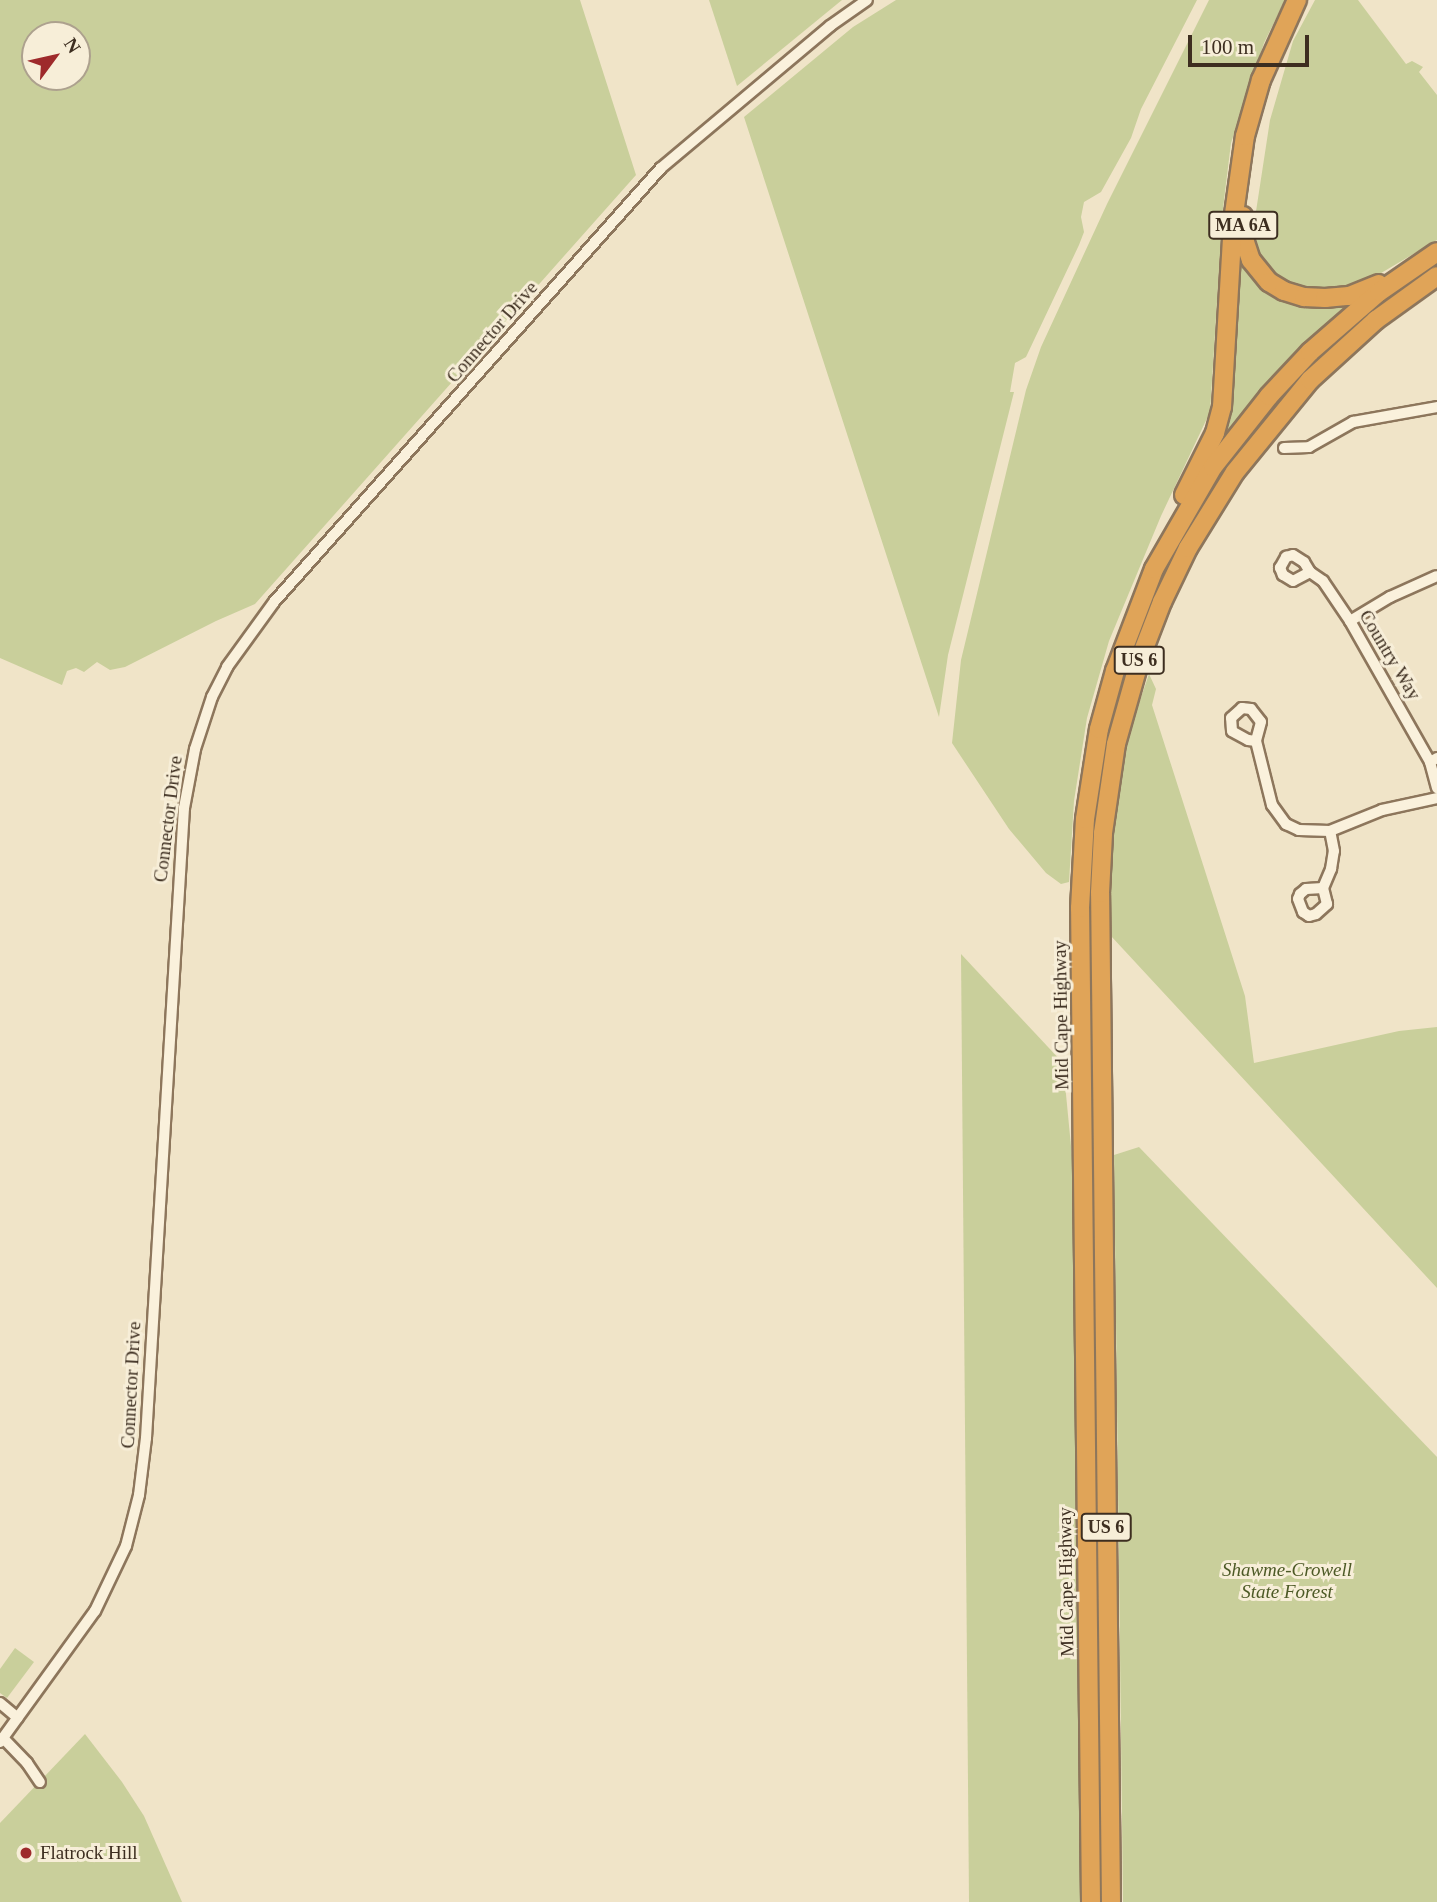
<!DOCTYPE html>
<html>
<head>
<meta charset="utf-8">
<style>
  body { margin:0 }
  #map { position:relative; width:1437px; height:1902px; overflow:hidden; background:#f0e4c8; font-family:"Times New Roman",serif }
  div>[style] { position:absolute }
  .green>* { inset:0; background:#c9cf9b }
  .roads { filter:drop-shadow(2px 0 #8d765c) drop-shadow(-2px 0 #8d765c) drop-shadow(0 2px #8d765c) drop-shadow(0 -2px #8d765c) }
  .minor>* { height:10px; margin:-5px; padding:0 5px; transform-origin:5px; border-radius:5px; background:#faf1dc }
  .motorway>* { height:18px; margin:-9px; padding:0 9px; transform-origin:9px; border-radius:9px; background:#e0a458 }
  .dots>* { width:19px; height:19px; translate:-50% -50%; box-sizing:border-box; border:4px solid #f7eed8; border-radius:50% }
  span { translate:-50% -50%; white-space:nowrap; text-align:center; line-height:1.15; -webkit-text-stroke:6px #f7eed8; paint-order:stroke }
  .shield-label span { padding:2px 5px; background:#f7eed8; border:2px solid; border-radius:5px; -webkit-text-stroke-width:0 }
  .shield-label { font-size:18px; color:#3d2e20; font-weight:700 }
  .street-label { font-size:19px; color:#3d2e20 }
  .park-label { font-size:19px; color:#4d5a26; font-style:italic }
  .poi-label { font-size:19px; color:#3d2e20 }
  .left { translate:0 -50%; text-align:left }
  .north { position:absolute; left:21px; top:21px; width:70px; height:70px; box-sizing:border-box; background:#f7eed8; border:2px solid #ada18e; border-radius:50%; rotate:57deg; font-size:19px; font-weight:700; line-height:28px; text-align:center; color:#3d2e20 }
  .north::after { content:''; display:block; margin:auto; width:24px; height:32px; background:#9e2a2b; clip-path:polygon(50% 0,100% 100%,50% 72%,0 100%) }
  .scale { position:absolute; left:1188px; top:35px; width:121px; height:32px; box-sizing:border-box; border:4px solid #3d2e20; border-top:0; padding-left:9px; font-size:21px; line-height:24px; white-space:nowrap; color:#3d2e20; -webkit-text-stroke:5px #f7eed8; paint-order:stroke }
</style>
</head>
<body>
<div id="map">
  <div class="green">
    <div style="clip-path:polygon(evenodd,0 0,580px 0,636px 175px,255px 604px,216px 621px,125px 667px,110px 670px,97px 662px,84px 672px,76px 668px,67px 671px,62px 685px,0 658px,0 0,35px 35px,77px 35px,77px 77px,35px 77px,35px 35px)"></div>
    <div style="clip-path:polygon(709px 0,842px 0,737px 86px)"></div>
    <div style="clip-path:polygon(896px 0,1197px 0,1141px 109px,1131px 138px,1101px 192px,1084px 202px,1081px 217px,1084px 232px,1079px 245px,1026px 357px,1015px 363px,1010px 392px,1014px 392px,948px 655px,939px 717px,744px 117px,853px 27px)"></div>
    <div style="clip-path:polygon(1209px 0,1285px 0,1264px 43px,1231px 143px,1223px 208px,1210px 412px,1161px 516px,1109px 641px,1087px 718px,1074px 801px,1069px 882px,1061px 884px,1046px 873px,1009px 829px,952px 743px,961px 660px,1026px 390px,1041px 347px,1107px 204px)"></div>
    <div style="clip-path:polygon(1302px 0,1305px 0,1278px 53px,1255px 119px,1240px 204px,1240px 241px,1251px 269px,1276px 292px,1293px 299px,1350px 303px,1250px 409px,1195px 485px,1221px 430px,1226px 411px,1238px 208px,1246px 150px,1272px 60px)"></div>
    <div style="clip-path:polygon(1315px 0,1358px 0,1406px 64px,1412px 61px,1423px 67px,1419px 72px,1437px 95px,1437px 240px,1371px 279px,1350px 287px,1322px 290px,1301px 288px,1283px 281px,1262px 261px,1253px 231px,1270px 120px,1293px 41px)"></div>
    <div style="clip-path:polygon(1149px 674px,1156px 689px,1152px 705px,1245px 996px,1254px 1063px,1399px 1031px,1437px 1027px,1437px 1288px,1111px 936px,1111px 867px,1115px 805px,1128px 735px)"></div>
    <div style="clip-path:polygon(961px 954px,1063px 1063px,1073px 1167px,1081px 1902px,969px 1902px)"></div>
    <div style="clip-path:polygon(1139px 1147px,1437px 1457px,1437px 1902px,1123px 1902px,1114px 1155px)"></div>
    <div style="clip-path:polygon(15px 1648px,34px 1662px,7px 1698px,0 1693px,0 1669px)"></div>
    <div style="clip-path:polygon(85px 1734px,122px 1782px,144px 1816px,182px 1902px,0 1902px,0 1823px)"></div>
  </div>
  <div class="roads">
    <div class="minor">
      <div style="left:1284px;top:448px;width:25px;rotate:-2deg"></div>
      <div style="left:1309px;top:447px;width:51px;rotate:-29.6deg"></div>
      <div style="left:1353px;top:422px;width:85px;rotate:-10.1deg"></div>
      <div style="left:1293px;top:555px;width:13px;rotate:32deg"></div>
      <div style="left:1304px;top:562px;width:12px;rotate:59deg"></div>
      <div style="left:1310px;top:572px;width:19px;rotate:152deg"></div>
      <div style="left:1293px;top:581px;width:12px;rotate:-149deg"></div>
      <div style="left:1283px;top:575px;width:8px;rotate:-113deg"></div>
      <div style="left:1280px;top:568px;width:13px;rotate:-61deg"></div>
      <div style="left:1286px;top:557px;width:7px;rotate:-16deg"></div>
      <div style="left:1310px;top:572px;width:16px;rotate:35deg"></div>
      <div style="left:1323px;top:581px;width:48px;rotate:56deg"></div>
      <div style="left:1350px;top:621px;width:162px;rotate:60.4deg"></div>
      <div style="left:1350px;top:621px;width:47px;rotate:-31deg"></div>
      <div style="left:1390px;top:597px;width:51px;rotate:-24.1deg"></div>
      <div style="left:1256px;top:741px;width:8px;rotate:-173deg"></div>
      <div style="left:1248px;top:740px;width:18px;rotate:-151deg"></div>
      <div style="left:1232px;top:731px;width:13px;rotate:-94deg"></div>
      <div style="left:1231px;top:718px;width:15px;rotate:-42deg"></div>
      <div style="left:1242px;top:708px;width:9px;rotate:6deg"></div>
      <div style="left:1251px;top:709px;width:16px;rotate:52deg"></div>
      <div style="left:1261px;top:722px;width:20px;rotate:105deg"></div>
      <div style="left:1256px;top:741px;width:66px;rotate:76deg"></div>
      <div style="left:1272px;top:805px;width:24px;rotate:54deg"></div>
      <div style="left:1286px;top:824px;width:14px;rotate:25deg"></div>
      <div style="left:1299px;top:830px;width:31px;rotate:2deg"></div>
      <div style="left:1330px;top:831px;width:56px;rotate:-22deg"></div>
      <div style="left:1382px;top:810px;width:56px;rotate:-12.3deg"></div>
      <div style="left:1437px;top:758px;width:8px;rotate:150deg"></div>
      <div style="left:1430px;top:762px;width:27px;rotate:75deg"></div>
      <div style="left:1323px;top:888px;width:17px;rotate:177deg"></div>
      <div style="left:1306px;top:889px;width:8px;rotate:140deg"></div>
      <div style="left:1300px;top:894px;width:5px;rotate:112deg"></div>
      <div style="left:1298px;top:899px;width:14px;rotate:69deg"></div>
      <div style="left:1303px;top:912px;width:7px;rotate:34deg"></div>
      <div style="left:1309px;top:916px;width:7px;rotate:-16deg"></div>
      <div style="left:1316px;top:914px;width:15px;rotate:-42deg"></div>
      <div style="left:1327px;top:904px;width:16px;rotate:-104deg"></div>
      <div style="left:1323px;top:888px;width:21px;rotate:-67deg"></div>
      <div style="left:1331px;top:869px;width:18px;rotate:-81deg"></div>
      <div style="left:1334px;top:851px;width:20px;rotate:-101deg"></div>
      <div style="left:0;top:1703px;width:23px;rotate:40deg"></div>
      <div style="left:3px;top:1738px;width:35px;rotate:46deg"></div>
      <div style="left:27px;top:1763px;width:23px;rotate:56deg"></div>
      <div style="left:0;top:1742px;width:162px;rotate:-54.1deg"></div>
      <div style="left:95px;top:1611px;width:72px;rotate:-64.5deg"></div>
      <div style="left:126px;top:1546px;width:53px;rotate:-75.7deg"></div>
      <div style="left:139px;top:1495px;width:57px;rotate:-83deg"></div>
      <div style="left:146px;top:1438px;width:631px;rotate:-86.55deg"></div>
      <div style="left:184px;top:808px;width:60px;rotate:-79.4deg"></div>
      <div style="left:195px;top:749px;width:55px;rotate:-71.9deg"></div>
      <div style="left:212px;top:697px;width:34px;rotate:-63deg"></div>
      <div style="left:227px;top:667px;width:80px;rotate:-54.1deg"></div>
      <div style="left:274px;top:602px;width:581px;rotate:-48.28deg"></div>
      <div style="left:661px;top:168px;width:221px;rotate:-40deg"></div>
      <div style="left:830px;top:26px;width:45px;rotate:-35.1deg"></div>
    </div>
    <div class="motorway">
      <div style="left:1243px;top:216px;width:26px;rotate:86deg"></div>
      <div style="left:1245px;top:242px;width:19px;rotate:72deg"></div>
      <div style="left:1251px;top:260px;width:28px;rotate:51deg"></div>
      <div style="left:1269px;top:282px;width:17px;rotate:31deg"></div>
      <div style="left:1284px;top:291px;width:21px;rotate:17deg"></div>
      <div style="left:1304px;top:297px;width:21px;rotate:3deg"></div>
      <div style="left:1325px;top:298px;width:24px;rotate:-5deg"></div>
      <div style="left:1349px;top:296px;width:32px;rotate:-22deg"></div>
      <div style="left:1184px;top:495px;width:69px;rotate:-63.4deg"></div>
      <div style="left:1215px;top:433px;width:27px;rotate:-75deg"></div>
      <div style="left:1222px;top:407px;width:186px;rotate:-86.6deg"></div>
      <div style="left:1233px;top:221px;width:86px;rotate:-82deg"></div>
      <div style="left:1245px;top:136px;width:58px;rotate:-74.1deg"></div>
      <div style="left:1261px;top:80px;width:88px;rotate:-65.8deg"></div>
      <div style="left:1091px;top:1902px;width:994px;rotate:-90.63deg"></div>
      <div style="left:1080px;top:908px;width:89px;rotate:-86.8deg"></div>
      <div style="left:1085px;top:819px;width:91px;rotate:-81.2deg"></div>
      <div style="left:1099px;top:729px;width:60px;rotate:-74.6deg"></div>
      <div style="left:1115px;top:671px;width:109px;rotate:-69.1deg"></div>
      <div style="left:1154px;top:569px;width:118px;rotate:-60deg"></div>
      <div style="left:1213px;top:467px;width:90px;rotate:-51.7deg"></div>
      <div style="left:1269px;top:396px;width:60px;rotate:-47deg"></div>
      <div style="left:1310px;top:352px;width:91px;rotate:-41deg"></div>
      <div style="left:1379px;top:292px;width:70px;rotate:-34.6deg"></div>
      <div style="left:1111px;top:1902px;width:1009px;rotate:-90.62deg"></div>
      <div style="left:1100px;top:893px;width:60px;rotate:-87.1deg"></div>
      <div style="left:1103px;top:833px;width:90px;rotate:-81.7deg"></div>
      <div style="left:1116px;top:744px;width:88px;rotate:-74.2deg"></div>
      <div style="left:1140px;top:659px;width:61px;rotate:-68.9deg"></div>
      <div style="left:1162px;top:602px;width:60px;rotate:-64.3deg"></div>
      <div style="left:1188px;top:548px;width:89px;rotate:-58.3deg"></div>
      <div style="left:1235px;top:472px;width:119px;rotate:-50.8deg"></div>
      <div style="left:1310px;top:380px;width:89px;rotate:-42.3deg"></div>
      <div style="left:1376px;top:320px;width:75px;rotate:-35.8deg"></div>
    </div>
  </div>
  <div class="dots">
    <div style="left:26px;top:1853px;background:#9e2a2b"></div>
  </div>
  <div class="shield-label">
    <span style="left:1243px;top:225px">MA 6A</span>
    <span style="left:1139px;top:660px">US 6</span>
    <span style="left:1106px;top:1527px">US 6</span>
  </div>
  <div class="street-label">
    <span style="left:492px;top:332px;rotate:-49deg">Connector Drive</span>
    <span style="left:1390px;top:655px;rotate:59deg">Country Way</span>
    <span style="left:168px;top:819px;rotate:-83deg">Connector Drive</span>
    <span style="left:1061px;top:1015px;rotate:-91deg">Mid Cape Highway</span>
    <span style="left:131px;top:1385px;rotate:-87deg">Connector Drive</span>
    <span style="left:1066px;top:1582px;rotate:-91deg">Mid Cape Highway</span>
  </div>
  <div class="park-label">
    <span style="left:1287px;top:1581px">Shawme-Crowell<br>State Forest</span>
  </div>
  <div class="poi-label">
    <span class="left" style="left:40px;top:1853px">Flatrock Hill</span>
  </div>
  <div class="north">N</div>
  <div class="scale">100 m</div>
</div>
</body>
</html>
